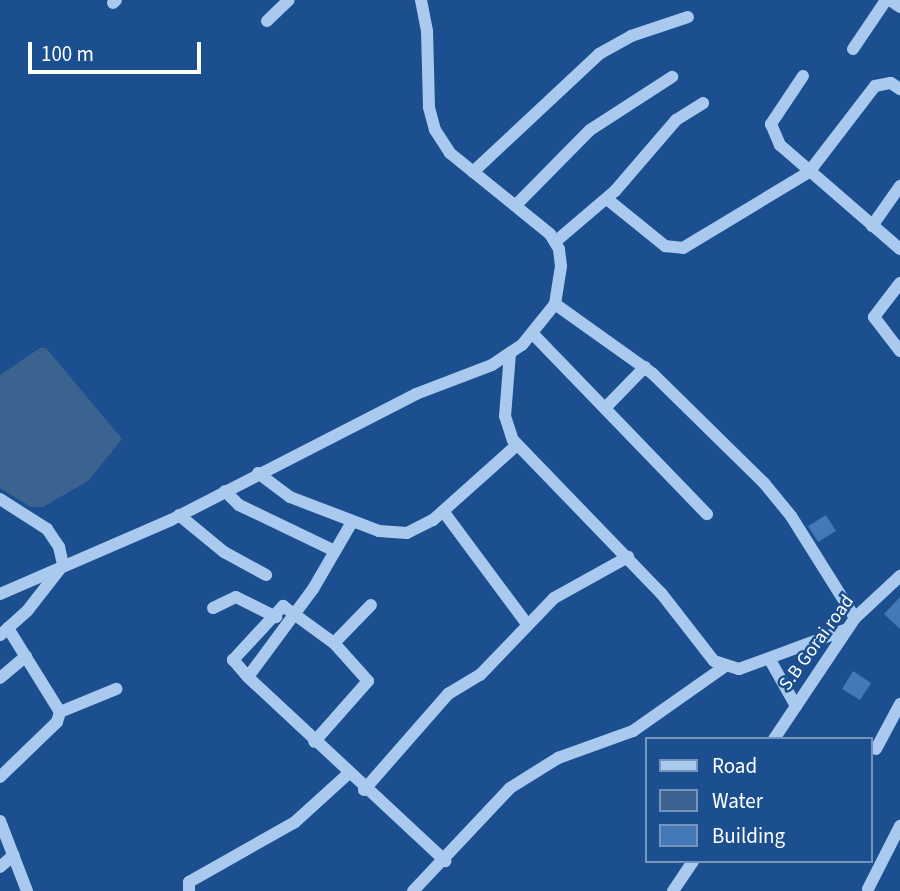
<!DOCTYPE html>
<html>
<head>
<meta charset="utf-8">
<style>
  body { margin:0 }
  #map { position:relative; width:900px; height:891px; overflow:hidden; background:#1b4f8f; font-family:"Source Sans 3",sans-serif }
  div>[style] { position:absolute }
  .water>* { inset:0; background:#3c6290 }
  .building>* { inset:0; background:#4478b7 }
  .minor>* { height:12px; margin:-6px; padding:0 6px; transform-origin:6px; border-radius:6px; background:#a9c9ee }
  span { translate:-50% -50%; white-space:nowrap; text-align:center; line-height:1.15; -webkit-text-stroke:5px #1b4f8f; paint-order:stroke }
  .street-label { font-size:19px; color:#fff }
  .legend { position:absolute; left:645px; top:737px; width:228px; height:126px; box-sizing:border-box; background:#1b4f8f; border:2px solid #7695bc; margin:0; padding:9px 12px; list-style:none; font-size:21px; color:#fff }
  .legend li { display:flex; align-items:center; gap:14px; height:35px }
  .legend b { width:35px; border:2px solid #7695bc }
  .scale { position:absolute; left:28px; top:42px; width:173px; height:32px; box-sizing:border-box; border:4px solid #fff; border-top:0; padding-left:9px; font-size:21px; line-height:24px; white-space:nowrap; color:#fff; -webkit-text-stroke:5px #1b4f8f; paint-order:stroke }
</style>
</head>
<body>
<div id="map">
  <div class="water">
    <div style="clip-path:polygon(40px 348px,46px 348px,122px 439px,88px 481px,43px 507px,31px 507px,0 488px,0 375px)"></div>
  </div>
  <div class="building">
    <div style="clip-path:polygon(826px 515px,836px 531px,818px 542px,808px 526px)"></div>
    <div style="clip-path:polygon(900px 597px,900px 629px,884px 614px)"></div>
    <div style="clip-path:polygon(853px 671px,871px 683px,860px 700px,842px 689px)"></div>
  </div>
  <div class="minor">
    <div style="left:890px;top:0;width:12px;rotate:35deg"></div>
    <div style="left:113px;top:3px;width:4px;rotate:-45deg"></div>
    <div style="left:267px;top:21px;width:30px;rotate:-44deg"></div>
    <div style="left:853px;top:49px;width:59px;rotate:-56deg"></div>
    <div style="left:803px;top:76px;width:58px;rotate:123.7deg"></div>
    <div style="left:771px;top:124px;width:23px;rotate:67deg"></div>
    <div style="left:780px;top:145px;width:159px;rotate:40.9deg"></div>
    <div style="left:473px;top:172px;width:173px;rotate:-43.1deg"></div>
    <div style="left:599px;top:54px;width:37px;rotate:-29deg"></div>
    <div style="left:631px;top:36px;width:60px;rotate:-18.4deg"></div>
    <div style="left:607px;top:199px;width:75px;rotate:39deg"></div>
    <div style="left:665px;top:246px;width:18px;rotate:6deg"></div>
    <div style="left:683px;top:248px;width:147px;rotate:-31.1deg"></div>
    <div style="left:809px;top:172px;width:108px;rotate:-52.5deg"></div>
    <div style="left:875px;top:86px;width:16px;rotate:-11deg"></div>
    <div style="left:891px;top:83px;width:11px;rotate:34deg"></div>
    <div style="left:516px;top:205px;width:105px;rotate:-45.4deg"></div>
    <div style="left:590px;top:130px;width:98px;rotate:-32.9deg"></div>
    <div style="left:872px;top:226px;width:49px;rotate:-55deg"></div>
    <div style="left:555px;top:242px;width:79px;rotate:-40.4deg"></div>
    <div style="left:615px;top:191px;width:94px;rotate:-49.3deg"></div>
    <div style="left:676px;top:120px;width:32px;rotate:-32deg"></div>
    <div style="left:900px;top:283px;width:43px;rotate:127.4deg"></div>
    <div style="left:874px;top:317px;width:43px;rotate:52.6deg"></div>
    <div style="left:555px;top:304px;width:120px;rotate:35.5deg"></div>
    <div style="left:653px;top:374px;width:156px;rotate:44.5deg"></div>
    <div style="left:764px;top:483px;width:43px;rotate:50.7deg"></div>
    <div style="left:791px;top:516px;width:120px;rotate:57.9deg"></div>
    <div style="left:532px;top:333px;width:252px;rotate:46deg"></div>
    <div style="left:510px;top:353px;width:63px;rotate:94.5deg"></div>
    <div style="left:505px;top:416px;width:25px;rotate:72deg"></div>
    <div style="left:513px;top:440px;width:213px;rotate:46deg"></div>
    <div style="left:661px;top:593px;width:86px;rotate:52.1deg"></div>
    <div style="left:714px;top:661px;width:26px;rotate:18deg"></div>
    <div style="left:739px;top:669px;width:113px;rotate:-20.2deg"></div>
    <div style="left:606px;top:407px;width:56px;rotate:-45.7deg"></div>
    <div style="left:258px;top:473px;width:40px;rotate:37deg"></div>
    <div style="left:290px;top:497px;width:95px;rotate:20.9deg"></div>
    <div style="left:379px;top:531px;width:28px;rotate:4deg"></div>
    <div style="left:407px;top:533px;width:29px;rotate:-27deg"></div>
    <div style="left:433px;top:520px;width:113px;rotate:-41.8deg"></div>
    <div style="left:225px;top:491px;width:20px;rotate:45deg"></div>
    <div style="left:239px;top:505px;width:106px;rotate:25.6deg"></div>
    <div style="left:0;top:499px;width:56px;rotate:32.6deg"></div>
    <div style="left:47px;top:529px;width:22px;rotate:56deg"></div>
    <div style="left:59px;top:547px;width:18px;rotate:77deg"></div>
    <div style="left:63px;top:565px;width:58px;rotate:128deg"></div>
    <div style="left:27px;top:611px;width:36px;rotate:138deg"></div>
    <div style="left:443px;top:511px;width:141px;rotate:53.4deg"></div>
    <div style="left:179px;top:515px;width:58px;rotate:39.4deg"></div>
    <div style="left:224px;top:552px;width:48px;rotate:28.7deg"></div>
    <div style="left:352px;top:522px;width:78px;rotate:120.2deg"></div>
    <div style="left:313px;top:589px;width:109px;rotate:126.5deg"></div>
    <div style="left:248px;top:677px;width:270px;rotate:43deg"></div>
    <div style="left:0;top:594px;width:186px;rotate:-23.4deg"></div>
    <div style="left:171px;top:520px;width:276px;rotate:-27.2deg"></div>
    <div style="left:416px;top:394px;width:81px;rotate:-20.9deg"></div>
    <div style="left:492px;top:365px;width:36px;rotate:-34deg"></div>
    <div style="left:522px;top:345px;width:53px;rotate:-51.2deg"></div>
    <div style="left:555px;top:304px;width:38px;rotate:-81deg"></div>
    <div style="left:561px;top:266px;width:17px;rotate:-97deg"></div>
    <div style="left:559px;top:249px;width:17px;rotate:-121deg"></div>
    <div style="left:550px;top:234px;width:129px;rotate:-141deg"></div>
    <div style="left:450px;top:153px;width:27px;rotate:-123deg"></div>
    <div style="left:435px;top:130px;width:24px;rotate:-105deg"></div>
    <div style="left:429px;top:107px;width:76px;rotate:-91.5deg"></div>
    <div style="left:427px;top:31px;width:32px;rotate:-101deg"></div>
    <div style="left:213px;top:608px;width:25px;rotate:-26deg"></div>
    <div style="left:236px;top:597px;width:45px;rotate:26.6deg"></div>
    <div style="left:334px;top:643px;width:53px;rotate:-45.8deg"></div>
    <div style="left:770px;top:660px;width:53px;rotate:60.5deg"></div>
    <div style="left:248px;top:677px;width:23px;rotate:-131deg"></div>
    <div style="left:233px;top:660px;width:74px;rotate:-47.2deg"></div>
    <div style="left:283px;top:606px;width:63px;rotate:36deg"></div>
    <div style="left:334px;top:643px;width:51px;rotate:48.2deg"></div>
    <div style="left:368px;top:681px;width:81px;rotate:131.5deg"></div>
    <div style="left:0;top:678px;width:34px;rotate:-40deg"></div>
    <div style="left:60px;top:712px;width:61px;rotate:-22.3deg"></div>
    <div style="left:774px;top:739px;width:146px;rotate:-56.2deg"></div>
    <div style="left:855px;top:618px;width:62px;rotate:-43deg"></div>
    <div style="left:876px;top:749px;width:51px;rotate:-61.9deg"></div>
    <div style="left:0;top:777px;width:79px;rotate:-44deg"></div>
    <div style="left:57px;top:722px;width:10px;rotate:-73deg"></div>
    <div style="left:60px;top:712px;width:99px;rotate:-121.8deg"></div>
    <div style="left:364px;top:790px;width:128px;rotate:-48.8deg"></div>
    <div style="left:448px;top:694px;width:37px;rotate:-31deg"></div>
    <div style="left:480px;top:675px;width:107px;rotate:-46.1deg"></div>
    <div style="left:554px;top:598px;width:85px;rotate:-29deg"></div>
    <div style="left:0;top:821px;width:75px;rotate:68.9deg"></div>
    <div style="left:0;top:867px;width:18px;rotate:-41deg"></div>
    <div style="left:868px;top:889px;width:71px;rotate:-63.1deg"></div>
    <div style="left:189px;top:891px;width:9px;rotate:-90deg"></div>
    <div style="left:189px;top:882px;width:122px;rotate:-29.5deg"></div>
    <div style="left:295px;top:822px;width:72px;rotate:-42.2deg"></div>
    <div style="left:413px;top:891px;width:141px;rotate:-46.7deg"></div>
    <div style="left:510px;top:788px;width:57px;rotate:-32deg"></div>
    <div style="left:558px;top:758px;width:80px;rotate:-19.8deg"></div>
    <div style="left:633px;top:731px;width:111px;rotate:-35.1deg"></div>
    <div style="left:673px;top:891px;width:36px;rotate:-56deg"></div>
  </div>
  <div class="street-label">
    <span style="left:817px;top:643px;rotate:-54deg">S.B Gorai road</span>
  </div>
  <ul class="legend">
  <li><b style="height:9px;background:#a9c9ee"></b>Road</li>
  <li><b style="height:19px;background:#3c6290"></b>Water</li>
  <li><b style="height:19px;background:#4478b7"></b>Building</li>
  </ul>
  <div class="scale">100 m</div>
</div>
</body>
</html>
